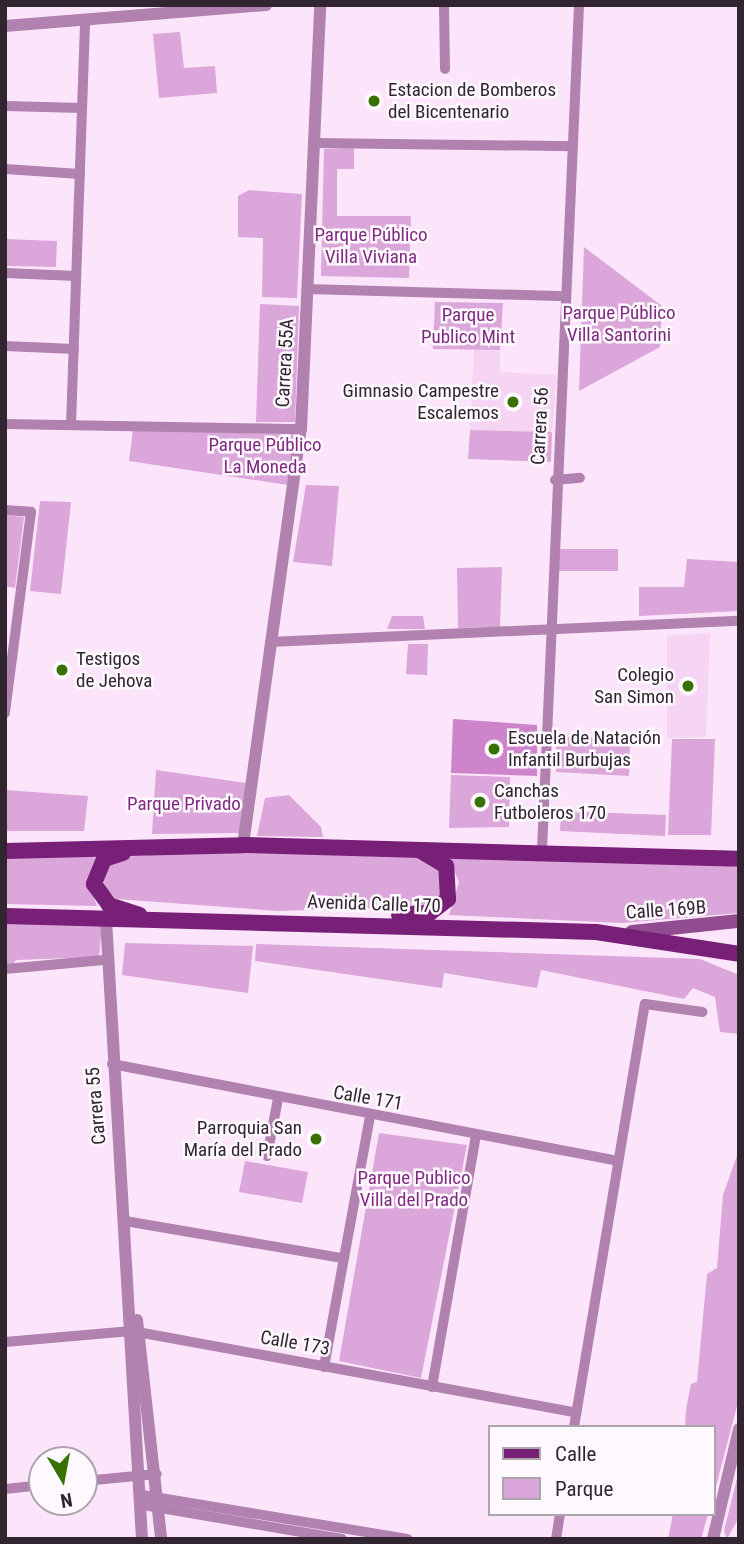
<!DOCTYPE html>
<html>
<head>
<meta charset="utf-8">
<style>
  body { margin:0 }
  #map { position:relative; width:744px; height:1544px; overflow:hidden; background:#fce5fb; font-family:"Roboto Condensed",sans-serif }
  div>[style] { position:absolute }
  .built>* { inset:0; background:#f6d4f4 }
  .green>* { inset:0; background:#dba6d9 }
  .water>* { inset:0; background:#cd84cb }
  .minor>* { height:10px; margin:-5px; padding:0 5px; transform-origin:5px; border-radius:5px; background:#b182af }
  .tertiary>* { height:12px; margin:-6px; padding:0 6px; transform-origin:6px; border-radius:6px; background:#b182af }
  .secondary>* { height:14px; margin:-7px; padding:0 7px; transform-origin:7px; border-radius:7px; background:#914c90 }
  .primary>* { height:16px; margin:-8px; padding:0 8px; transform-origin:8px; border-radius:8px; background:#781f78 }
  .dots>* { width:19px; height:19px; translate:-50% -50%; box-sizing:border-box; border:4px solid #fef9fe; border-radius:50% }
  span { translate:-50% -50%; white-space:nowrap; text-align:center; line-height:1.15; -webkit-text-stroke:5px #fef9fe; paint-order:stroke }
  .poi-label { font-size:19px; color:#312630 }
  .left { translate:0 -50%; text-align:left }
  .right { translate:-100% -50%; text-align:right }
  .park-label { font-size:19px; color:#7f2980 }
  .street-label { font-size:19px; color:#312630 }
  .frame { position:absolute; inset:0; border:7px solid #312630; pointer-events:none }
  .legend { position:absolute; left:488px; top:1425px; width:228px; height:91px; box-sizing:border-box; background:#fef9fe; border:2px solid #aca5ac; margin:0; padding:9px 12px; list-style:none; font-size:21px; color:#312630 }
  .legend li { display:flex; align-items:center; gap:14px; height:35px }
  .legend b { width:35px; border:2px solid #aca5ac }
  .north { position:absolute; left:28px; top:1446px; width:70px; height:70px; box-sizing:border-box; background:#fef9fe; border:2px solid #aca5ac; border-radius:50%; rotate:170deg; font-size:19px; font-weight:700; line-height:28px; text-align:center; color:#312630 }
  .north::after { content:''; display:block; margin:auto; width:24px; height:32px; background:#377101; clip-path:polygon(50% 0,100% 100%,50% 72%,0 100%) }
</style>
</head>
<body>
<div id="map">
  <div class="built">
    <div style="clip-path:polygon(474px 349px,500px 350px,500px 372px,557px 375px,552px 432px,470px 430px)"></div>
    <div style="clip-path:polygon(710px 633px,706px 737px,667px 738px,667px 636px)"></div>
  </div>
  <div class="green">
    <div style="clip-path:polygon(180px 32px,184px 68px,215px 66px,217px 93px,159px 98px,153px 34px)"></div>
    <div style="clip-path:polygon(354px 148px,354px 169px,337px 169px,337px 216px,411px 216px,409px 278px,321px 276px,324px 149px)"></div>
    <div style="clip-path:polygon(249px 190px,302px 194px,297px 298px,262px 297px,263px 238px,238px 237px,238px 196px)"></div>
    <div style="clip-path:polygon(5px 239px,57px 241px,56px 267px,5px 266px)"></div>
    <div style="clip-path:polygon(584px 247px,662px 306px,660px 347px,579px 391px)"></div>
    <div style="clip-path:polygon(435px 302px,503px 303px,500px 350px,433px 349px)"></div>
    <div style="clip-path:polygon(260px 304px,299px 306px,295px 422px,256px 422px)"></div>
    <div style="clip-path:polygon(133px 430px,295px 432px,288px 485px,129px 461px)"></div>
    <div style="clip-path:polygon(470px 430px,552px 432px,551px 462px,468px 459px)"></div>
    <div style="clip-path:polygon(306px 485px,339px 486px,332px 566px,293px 562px)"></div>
    <div style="clip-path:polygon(40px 501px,71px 502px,61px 594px,30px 591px)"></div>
    <div style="clip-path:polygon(5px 515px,24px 517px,15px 588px,5px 586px)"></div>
    <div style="clip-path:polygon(558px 549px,618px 549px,618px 571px,558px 571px)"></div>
    <div style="clip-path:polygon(687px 559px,739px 562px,739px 611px,639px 616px,639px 587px,684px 587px)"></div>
    <div style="clip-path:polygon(502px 567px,500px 627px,458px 628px,457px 568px)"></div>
    <div style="clip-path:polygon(392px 616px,423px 616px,425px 629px,387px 629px)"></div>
    <div style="clip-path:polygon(408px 644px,428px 644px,427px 675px,406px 674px)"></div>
    <div style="clip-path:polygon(556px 736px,630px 739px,629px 776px,556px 772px)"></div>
    <div style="clip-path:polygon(672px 739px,715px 739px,711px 835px,668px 835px)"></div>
    <div style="clip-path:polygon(156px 770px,246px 783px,239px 833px,152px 834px)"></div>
    <div style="clip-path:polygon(451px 775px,510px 777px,509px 827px,449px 828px)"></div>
    <div style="clip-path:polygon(6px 790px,88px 796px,84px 831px,5px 831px)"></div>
    <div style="clip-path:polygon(289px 795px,321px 827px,323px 837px,257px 836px,265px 798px)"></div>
    <div style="clip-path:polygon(561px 811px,666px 815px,665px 836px,560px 831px)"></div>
    <div style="clip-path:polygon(193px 852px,413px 856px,439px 867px,442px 896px,428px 906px,278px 911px,116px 899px,104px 886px,105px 868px,122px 857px)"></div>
    <div style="clip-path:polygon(5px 855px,97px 856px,88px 881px,97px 906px,5px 904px)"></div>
    <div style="clip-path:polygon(448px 856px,721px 864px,739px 868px,739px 913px,622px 923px,449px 915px,459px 882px)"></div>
    <div style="clip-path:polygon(5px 920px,102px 924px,99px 957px,16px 960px,5px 976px)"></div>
    <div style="clip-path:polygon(125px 943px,253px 946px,248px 993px,122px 975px)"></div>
    <div style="clip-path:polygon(256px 944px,700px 959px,739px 975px,739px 1034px,720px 1032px,715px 997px,693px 988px,684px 999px,541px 970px,537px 988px,444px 973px,442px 988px,255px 961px)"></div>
    <div style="clip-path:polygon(379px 1133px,467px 1145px,421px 1378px,339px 1361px)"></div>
    <div style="clip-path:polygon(739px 1150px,739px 1398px,714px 1494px,714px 1427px,685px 1427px,686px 1409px,691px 1384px,697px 1382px,707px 1274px,717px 1268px,723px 1195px)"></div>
    <div style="clip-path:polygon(245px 1161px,308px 1172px,302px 1203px,239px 1192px)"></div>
    <div style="clip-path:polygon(739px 1470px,739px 1517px,727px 1539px,724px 1531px)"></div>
    <div style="clip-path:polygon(673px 1514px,708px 1514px,701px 1539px,668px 1539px)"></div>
  </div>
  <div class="water">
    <div style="clip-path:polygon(453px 719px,537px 725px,537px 776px,451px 773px)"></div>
  </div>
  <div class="minor">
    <div style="left:444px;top:5px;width:64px;rotate:89.1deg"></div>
    <div style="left:5px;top:106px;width:77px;rotate:1.5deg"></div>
    <div style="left:314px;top:143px;width:258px;rotate:0.7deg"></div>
    <div style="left:5px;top:169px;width:75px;rotate:3.8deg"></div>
    <div style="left:5px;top:273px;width:71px;rotate:2.4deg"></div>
    <div style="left:307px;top:289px;width:258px;rotate:1.6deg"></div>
    <div style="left:5px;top:346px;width:69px;rotate:2.5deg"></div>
    <div style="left:5px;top:424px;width:296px;rotate:1deg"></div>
    <div style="left:71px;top:425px;width:406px;rotate:-88deg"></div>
    <div style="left:555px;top:480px;width:25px;rotate:-5deg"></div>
    <div style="left:5px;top:510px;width:26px;rotate:4deg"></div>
    <div style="left:31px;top:512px;width:203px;rotate:97.4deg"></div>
    <div style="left:270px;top:642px;width:469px;rotate:-2.6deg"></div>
    <div style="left:542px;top:850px;width:846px;rotate:-87.49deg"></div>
    <div style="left:5px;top:969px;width:99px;rotate:-5.2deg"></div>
    <div style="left:112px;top:1064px;width:515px;rotate:10.85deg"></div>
    <div style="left:267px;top:1156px;width:58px;rotate:-79.1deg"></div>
    <div style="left:125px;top:1221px;width:219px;rotate:9.7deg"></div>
    <div style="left:5px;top:1342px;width:127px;rotate:-5deg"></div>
    <div style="left:132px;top:1331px;width:452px;rotate:10.4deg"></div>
    <div style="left:324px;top:1367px;width:255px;rotate:-79.6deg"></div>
    <div style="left:432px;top:1387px;width:255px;rotate:-80.1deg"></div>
    <div style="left:574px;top:1427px;width:429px;rotate:-80.5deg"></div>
    <div style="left:645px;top:1004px;width:58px;rotate:8deg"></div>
    <div style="left:84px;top:1481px;width:73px;rotate:-5.5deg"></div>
    <div style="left:5px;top:1489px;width:37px;rotate:-6deg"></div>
    <div style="left:142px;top:1495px;width:269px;rotate:9.4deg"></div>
    <div style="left:143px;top:1505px;width:202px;rotate:9.7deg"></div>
    <div style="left:556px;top:1539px;width:25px;rotate:-81deg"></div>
  </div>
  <div class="tertiary">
    <div style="left:5px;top:26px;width:262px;rotate:-4.6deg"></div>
    <div style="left:243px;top:845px;width:420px;rotate:-82.1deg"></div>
    <div style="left:301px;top:429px;width:424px;rotate:-87.4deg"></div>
    <div style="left:106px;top:919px;width:621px;rotate:86.68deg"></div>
    <div style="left:137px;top:1320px;width:220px;rotate:83.7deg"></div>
    <div style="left:713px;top:1539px;width:113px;rotate:-76.7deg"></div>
  </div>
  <div class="secondary">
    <div style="left:632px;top:932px;width:108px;rotate:-5.9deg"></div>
  </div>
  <div class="primary">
    <div style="left:5px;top:851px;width:238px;rotate:-1.4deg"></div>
    <div style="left:243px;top:845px;width:496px;rotate:1.6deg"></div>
    <div style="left:123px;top:853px;width:20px;rotate:162deg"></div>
    <div style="left:104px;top:859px;width:27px;rotate:112deg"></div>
    <div style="left:94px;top:884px;width:26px;rotate:54deg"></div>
    <div style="left:109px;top:905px;width:32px;rotate:18deg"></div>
    <div style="left:399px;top:915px;width:31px;rotate:-4deg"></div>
    <div style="left:430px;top:913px;width:23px;rotate:-38deg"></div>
    <div style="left:448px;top:899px;width:33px;rotate:-93deg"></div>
    <div style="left:446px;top:866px;width:31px;rotate:-149deg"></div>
    <div style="left:5px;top:916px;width:591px;rotate:1.55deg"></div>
    <div style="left:596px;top:932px;width:145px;rotate:8.7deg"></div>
  </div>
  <div class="dots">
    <div style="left:374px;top:101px;background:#377101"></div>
    <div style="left:513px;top:402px;background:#377101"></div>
    <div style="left:62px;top:670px;background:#377101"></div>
    <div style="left:688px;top:686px;background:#377101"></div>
    <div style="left:494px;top:749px;background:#377101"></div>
    <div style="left:480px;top:802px;background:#377101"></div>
    <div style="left:316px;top:1139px;background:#377101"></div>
  </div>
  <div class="poi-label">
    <span class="left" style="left:388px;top:101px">Estacion de Bomberos<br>del Bicentenario</span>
    <span class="right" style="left:499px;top:402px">Gimnasio Campestre<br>Escalemos</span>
    <span class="left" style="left:76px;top:670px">Testigos<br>de Jehova</span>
    <span class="right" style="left:674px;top:686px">Colegio<br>San Simon</span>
    <span class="left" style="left:508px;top:749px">Escuela de Natación<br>Infantil Burbujas</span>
    <span class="left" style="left:494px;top:802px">Canchas<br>Futboleros 170</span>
    <span class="right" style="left:302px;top:1139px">Parroquia San<br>María del Prado</span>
  </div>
  <div class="park-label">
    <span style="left:371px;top:246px">Parque Público<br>Villa Viviana</span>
    <span style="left:619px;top:324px">Parque Público<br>Villa Santorini</span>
    <span style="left:468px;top:326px">Parque<br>Publico Mint</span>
    <span style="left:265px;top:456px">Parque Público<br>La Moneda</span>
    <span style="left:184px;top:804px">Parque Privado</span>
    <span style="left:414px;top:1189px">Parque Publico<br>Villa del Prado</span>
  </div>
  <div class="street-label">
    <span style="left:285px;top:363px;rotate:-87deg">Carrera 55A</span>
    <span style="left:540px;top:426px;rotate:-87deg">Carrera 56</span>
    <span style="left:374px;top:904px;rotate:2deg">Avenida Calle 170</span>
    <span style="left:666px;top:910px;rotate:-4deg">Calle 169B</span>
    <span style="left:368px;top:1098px;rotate:10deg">Calle 171</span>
    <span style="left:96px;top:1106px;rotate:-95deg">Carrera 55</span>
    <span style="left:295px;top:1343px;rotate:10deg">Calle 173</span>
  </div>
  <div class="frame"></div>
  <ul class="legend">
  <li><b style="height:9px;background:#781f78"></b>Calle</li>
  <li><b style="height:19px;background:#dba6d9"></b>Parque</li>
  </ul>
  <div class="north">N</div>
</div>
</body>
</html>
